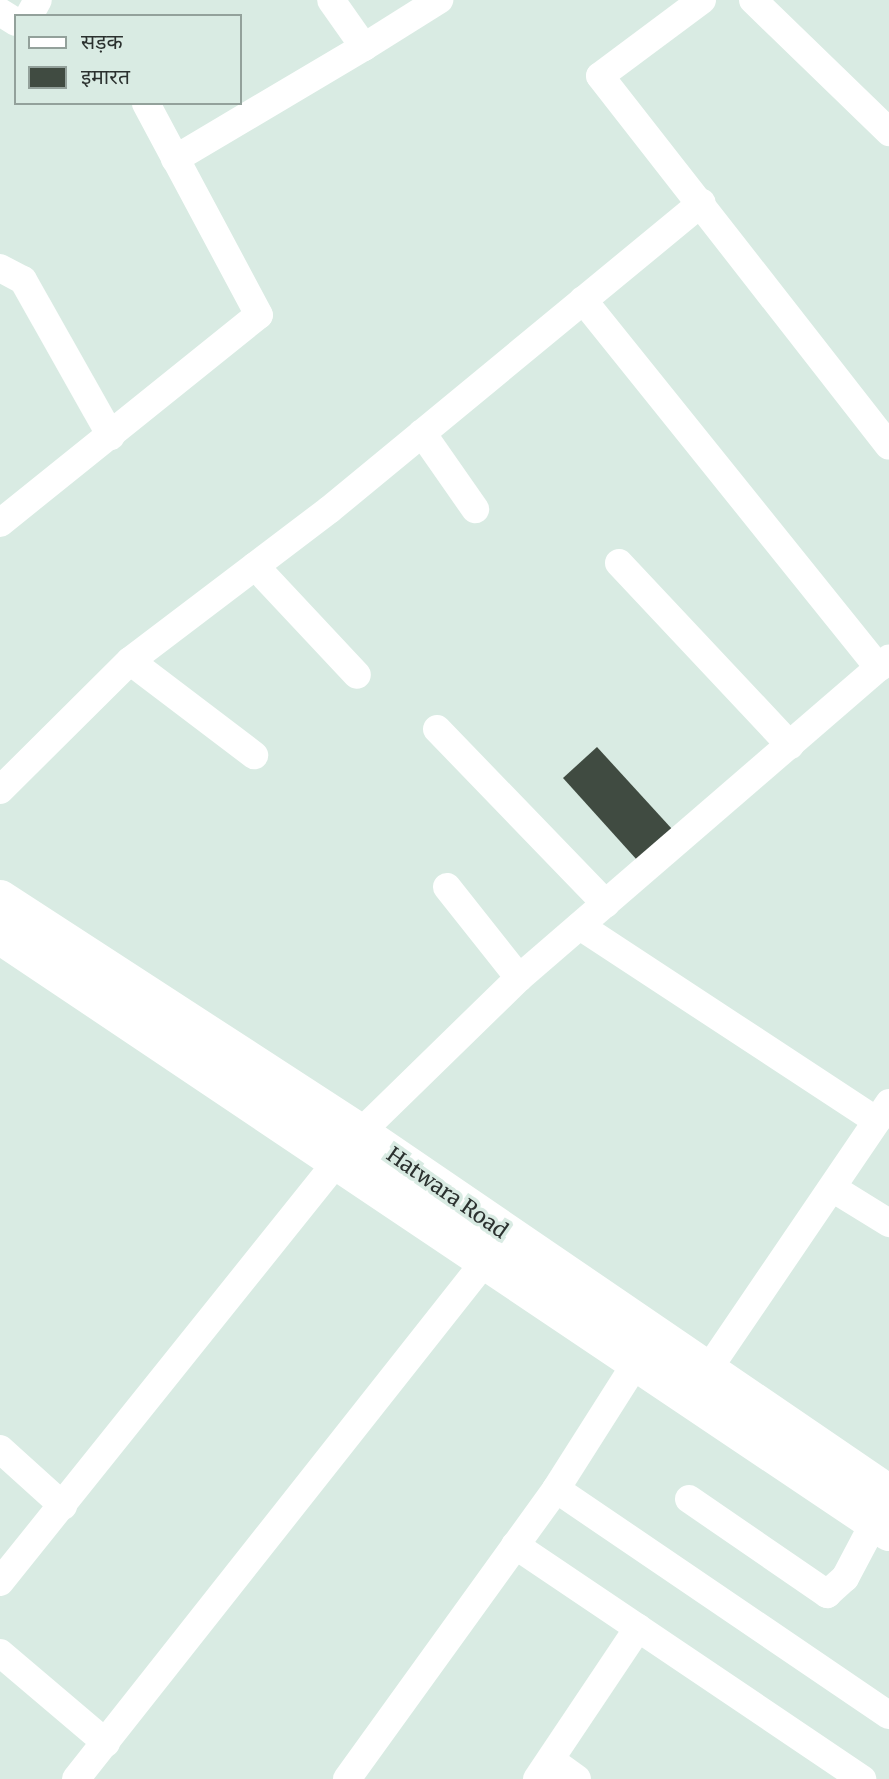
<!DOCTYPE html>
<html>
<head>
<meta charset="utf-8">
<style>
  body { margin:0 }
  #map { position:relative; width:889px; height:1779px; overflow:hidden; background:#d9ebe3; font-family:Merriweather,"Noto Sans Devanagari",serif }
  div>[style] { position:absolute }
  .building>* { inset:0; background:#404b41 }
  .street>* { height:28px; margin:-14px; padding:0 14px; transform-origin:14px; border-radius:14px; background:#fff }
  .secondary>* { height:38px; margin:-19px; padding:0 19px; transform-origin:19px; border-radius:19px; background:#fff }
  span { translate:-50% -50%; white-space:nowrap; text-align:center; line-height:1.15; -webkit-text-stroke:7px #d9ebe3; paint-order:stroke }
  .street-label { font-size:21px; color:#2b312f }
  .legend { position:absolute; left:14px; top:14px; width:228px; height:91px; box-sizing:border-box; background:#d9ebe3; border:2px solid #93a19b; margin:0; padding:9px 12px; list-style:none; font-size:21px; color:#2b312f }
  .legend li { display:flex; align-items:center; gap:14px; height:35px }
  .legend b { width:35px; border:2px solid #93a19b }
</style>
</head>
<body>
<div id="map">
  <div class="building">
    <div style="clip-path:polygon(597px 747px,672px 829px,637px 860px,563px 778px)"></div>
  </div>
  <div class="street">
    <div style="left:702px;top:0;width:127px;rotate:143.3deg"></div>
    <div style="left:600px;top:76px;width:469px;rotate:52deg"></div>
    <div style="left:753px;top:0;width:190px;rotate:44.1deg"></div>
    <div style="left:0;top:12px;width:19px;rotate:32deg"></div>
    <div style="left:29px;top:16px;width:18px;rotate:-61deg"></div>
    <div style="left:364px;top:47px;width:89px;rotate:-32.1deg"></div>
    <div style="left:175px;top:159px;width:220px;rotate:-30.7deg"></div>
    <div style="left:364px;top:47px;width:57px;rotate:-125.1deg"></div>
    <div style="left:0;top:268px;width:26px;rotate:28deg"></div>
    <div style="left:23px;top:280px;width:179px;rotate:60.6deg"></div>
    <div style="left:583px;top:300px;width:472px;rotate:51.2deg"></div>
    <div style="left:422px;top:433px;width:93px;rotate:55.1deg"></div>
    <div style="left:0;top:523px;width:332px;rotate:-38.8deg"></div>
    <div style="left:259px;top:315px;width:240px;rotate:-118.1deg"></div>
    <div style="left:619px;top:563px;width:250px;rotate:46.8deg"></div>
    <div style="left:255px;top:566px;width:149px;rotate:46.9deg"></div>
    <div style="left:130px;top:661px;width:156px;rotate:37.2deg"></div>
    <div style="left:437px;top:729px;width:243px;rotate:46deg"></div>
    <div style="left:0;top:790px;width:183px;rotate:-44.8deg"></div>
    <div style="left:130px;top:661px;width:250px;rotate:-37.2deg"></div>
    <div style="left:329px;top:510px;width:483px;rotate:-39.5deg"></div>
    <div style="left:447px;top:887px;width:116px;rotate:51.6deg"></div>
    <div style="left:580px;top:926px;width:355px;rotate:33.3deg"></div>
    <div style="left:834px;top:1189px;width:65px;rotate:31.7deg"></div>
    <div style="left:707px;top:1371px;width:324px;rotate:-55.8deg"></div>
    <div style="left:0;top:1449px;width:85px;rotate:42.1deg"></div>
    <div style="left:556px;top:1489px;width:402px;rotate:34.2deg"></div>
    <div style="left:689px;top:1499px;width:168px;rotate:34.5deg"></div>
    <div style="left:827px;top:1594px;width:24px;rotate:-42deg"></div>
    <div style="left:845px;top:1578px;width:62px;rotate:-62.2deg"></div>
    <div style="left:515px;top:1545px;width:419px;rotate:34deg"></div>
    <div style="left:0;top:1582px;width:576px;rotate:-51.28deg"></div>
    <div style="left:360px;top:1133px;width:222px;rotate:-44.3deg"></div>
    <div style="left:519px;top:978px;width:489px;rotate:-40.8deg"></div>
    <div style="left:0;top:1653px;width:139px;rotate:40.3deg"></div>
    <div style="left:551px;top:1760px;width:32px;rotate:36deg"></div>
    <div style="left:76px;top:1779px;width:661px;rotate:-51.69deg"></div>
    <div style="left:347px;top:1779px;width:357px;rotate:-54.2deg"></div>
    <div style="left:556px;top:1489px;width:168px;rotate:-57.6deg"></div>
    <div style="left:537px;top:1779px;width:182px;rotate:-56.2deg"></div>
  </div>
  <div class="secondary">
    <div style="left:0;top:899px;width:429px;rotate:33deg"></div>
    <div style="left:360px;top:1133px;width:640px;rotate:34.31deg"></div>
    <div style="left:0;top:935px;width:1071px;rotate:33.88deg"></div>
  </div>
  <div class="street-label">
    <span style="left:447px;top:1193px;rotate:35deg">Hatwara Road</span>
  </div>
  <ul class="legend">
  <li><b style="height:9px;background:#fff"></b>सड़क</li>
  <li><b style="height:19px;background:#404b41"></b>इमारत</li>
  </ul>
</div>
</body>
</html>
